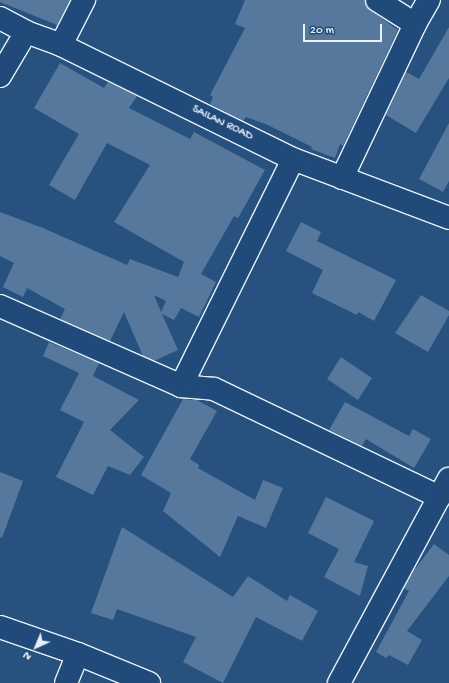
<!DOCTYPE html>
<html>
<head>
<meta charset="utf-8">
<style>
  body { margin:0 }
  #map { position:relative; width:449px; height:683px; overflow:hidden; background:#27517f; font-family:"Gochi Hand",sans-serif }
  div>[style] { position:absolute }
  .building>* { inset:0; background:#57789d }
  .roads { filter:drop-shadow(1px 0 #e8f1f8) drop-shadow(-1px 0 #e8f1f8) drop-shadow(0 1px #e8f1f8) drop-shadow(0 -1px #e8f1f8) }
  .minor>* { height:22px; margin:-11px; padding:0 11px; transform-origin:11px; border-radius:11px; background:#1f4a7a }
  span { translate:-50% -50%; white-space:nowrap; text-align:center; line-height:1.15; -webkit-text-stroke:4px #1f4a7a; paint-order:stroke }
  .street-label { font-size:12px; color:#e8f1f8 }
  .north { position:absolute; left:16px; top:627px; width:40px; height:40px; -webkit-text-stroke:3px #1f4a7a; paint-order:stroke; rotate:224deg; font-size:11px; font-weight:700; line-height:16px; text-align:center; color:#e8f1f8 }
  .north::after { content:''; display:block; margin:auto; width:14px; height:18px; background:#e8f1f8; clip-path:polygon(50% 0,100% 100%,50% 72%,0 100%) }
  .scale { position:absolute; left:303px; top:24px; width:79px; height:18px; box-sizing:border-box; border:2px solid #e8f1f8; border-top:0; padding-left:5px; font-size:12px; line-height:14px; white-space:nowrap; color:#e8f1f8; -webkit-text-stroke:3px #1f4a7a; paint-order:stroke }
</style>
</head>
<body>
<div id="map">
  <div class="building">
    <div style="clip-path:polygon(0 0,70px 0,57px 25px,0 2px)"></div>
    <div style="clip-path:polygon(245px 0,365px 0,366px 6px,370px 10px,398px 30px,343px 146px,340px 144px,335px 158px,311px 149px,312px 147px,268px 125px,246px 117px,243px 121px,210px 104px,213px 97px,210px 95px,245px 28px,235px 24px)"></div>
    <div style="clip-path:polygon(449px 27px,449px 78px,416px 133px,386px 115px,406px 72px,419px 79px)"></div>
    <div style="clip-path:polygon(evenodd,60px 63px,104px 88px,108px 82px,137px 96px,129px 108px,190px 139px,194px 132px,265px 170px,238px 218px,234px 216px,201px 274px,216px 282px,199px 317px,181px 308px,174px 320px,162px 314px,178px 350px,154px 361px,143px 356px,124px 312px,110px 341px,60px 319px,65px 309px,27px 288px,23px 297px,3px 287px,14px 263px,0 256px,0 212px,43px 228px,127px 265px,130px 259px,178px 277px,184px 262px,114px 222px,150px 165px,107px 143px,75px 200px,49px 185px,79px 134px,34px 108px,60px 63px,154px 295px,166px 301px,161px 312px,154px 295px)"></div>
    <div style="clip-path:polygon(449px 123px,449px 181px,443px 192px,419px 179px)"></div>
    <div style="clip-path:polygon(301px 222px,321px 232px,317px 241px,396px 280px,374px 321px,358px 312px,357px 315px,312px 293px,323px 270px,286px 251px)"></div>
    <div style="clip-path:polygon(421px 295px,449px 311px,449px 315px,428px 352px,395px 333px)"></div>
    <div style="clip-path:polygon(49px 342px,99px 363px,93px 376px,139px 400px,110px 430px,144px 457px,130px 475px,108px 466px,93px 495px,56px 477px,84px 422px,60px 410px,79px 373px,43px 356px)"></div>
    <div style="clip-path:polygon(341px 357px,372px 378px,358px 400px,327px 379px)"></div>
    <div style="clip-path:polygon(183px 399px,197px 400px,217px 411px,190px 459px,199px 465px,198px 468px,255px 500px,263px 480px,283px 488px,266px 528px,238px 516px,220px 557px,163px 511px,171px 493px,141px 475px)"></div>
    <div style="clip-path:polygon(345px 402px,409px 436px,413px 429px,431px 439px,414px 468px,366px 439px,362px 446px,329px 430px)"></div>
    <div style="clip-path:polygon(0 472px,23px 481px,2px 538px,0 537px)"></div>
    <div style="clip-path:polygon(326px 497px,374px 521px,354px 562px,368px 566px,360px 596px,324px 577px,339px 549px,308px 533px)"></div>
    <div style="clip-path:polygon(122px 527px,233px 597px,248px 576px,287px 601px,290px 595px,318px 611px,302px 641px,256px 617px,223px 683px,183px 662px,196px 637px,117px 609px,113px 620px,91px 613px)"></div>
    <div style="clip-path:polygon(434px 544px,449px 555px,449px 576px,407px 631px,422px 640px,408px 665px,389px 655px,386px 658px,376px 652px,409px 591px,404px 588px,415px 569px)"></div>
  </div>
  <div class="roads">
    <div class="minor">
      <div style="left:377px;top:0;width:45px;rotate:32.3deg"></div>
      <div style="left:0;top:18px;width:30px;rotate:28deg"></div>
      <div style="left:26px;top:32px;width:37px;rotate:20deg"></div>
      <div style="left:61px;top:45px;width:258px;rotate:26.2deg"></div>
      <div style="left:293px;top:159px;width:167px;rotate:20.7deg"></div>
      <div style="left:61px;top:45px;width:51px;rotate:-62.9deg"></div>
      <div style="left:0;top:76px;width:51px;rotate:-59.4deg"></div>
      <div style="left:342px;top:178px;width:170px;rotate:-64.6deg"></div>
      <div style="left:415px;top:24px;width:28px;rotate:-60deg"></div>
      <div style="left:0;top:306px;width:198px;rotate:23.8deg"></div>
      <div style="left:181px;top:386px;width:33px;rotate:5deg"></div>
      <div style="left:214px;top:389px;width:250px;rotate:25.6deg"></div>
      <div style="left:181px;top:386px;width:253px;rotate:-63.7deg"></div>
      <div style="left:0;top:627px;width:83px;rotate:19.1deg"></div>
      <div style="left:78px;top:654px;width:77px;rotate:22.2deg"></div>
      <div style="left:66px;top:683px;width:31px;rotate:-68deg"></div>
      <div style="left:339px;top:683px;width:232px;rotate:-61.7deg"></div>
    </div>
  </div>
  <div class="street-label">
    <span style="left:222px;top:124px;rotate:26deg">SAILAN ROAD</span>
  </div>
  <div class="north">N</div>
  <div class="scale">20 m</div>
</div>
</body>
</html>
